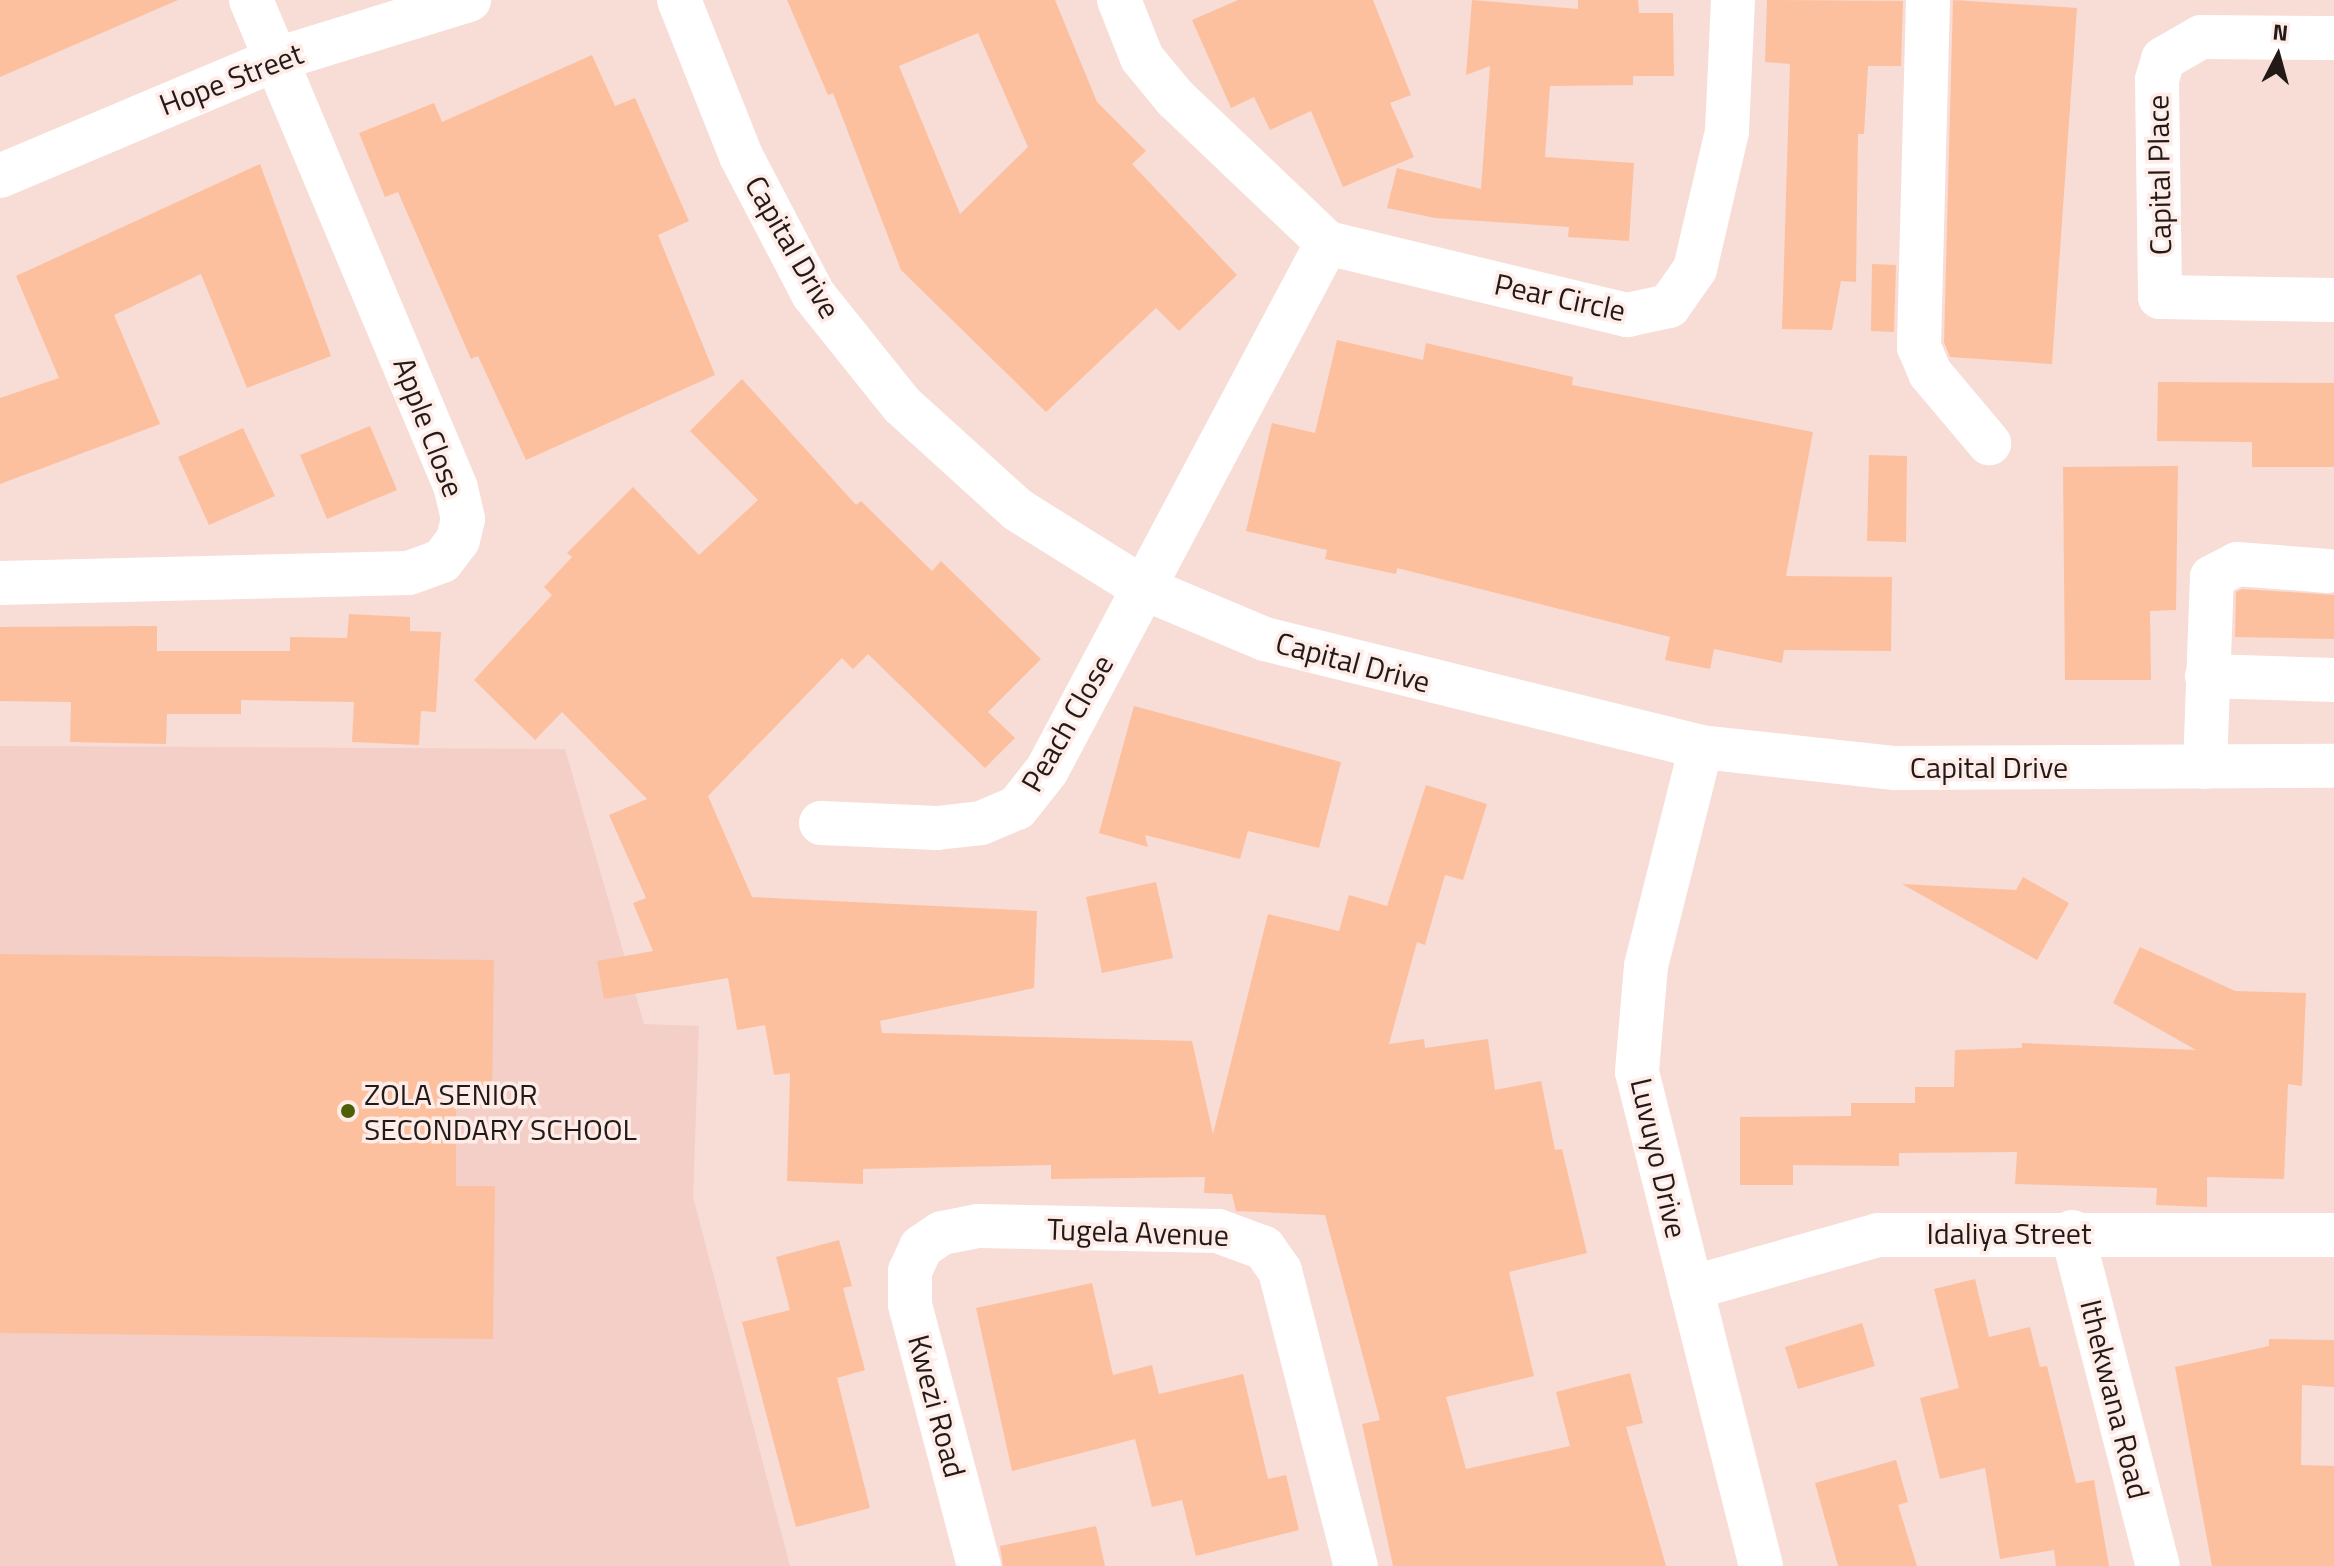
<!DOCTYPE html>
<html>
<head>
<meta charset="utf-8">
<style>
  body { margin:0 }
  #map { position:relative; width:2334px; height:1566px; overflow:hidden; background:#f8dcd6; font-family:"Titillium Web",sans-serif }
  div>[style] { position:absolute }
  .built>* { inset:0; background:#f3cfc7 }
  .building>* { inset:0; background:#fdc09e }
  .minor>* { height:44px; margin:-22px; padding:0 22px; transform-origin:22px; border-radius:22px; background:#fff }
  .dots>* { width:22px; height:22px; translate:-50% -50%; box-sizing:border-box; border:4px solid #fdece8; border-radius:50% }
  span { translate:-50% -50%; white-space:nowrap; text-align:center; line-height:1.15; -webkit-text-stroke:7px #fdece8; paint-order:stroke }
  .street-label { font-size:30px; color:#231a18 }
  .poi-label { font-size:30px; color:#231a18 }
  .left { translate:0 -50%; text-align:left }
  .north { position:absolute; left:2238px; top:16px; width:80px; height:80px; -webkit-text-stroke:6px #fdece8; paint-order:stroke; rotate:6deg; font-size:22px; font-weight:700; line-height:32px; text-align:center; color:#231a18 }
  .north::after { content:''; display:block; margin:auto; width:28px; height:36px; background:#231a18; clip-path:polygon(50% 0,100% 100%,50% 72%,0 100%) }
</style>
</head>
<body>
<div id="map">
  <div class="built">
    <div style="clip-path:polygon(0 746px,565px 749px,644px 1024px,699px 1026px,693px 1197px,790px 1566px,0 1566px)"></div>
  </div>
  <div class="building">
    <div style="clip-path:polygon(0 0,178px 0,0 77px)"></div>
    <div style="clip-path:polygon(evenodd,787px 0,1055px 0,1097px 102px,1146px 151px,1132px 164px,1237px 275px,1179px 331px,1156px 308px,1046px 412px,901px 270px,833px 93px,828px 95px,787px 0,978px 33px,1028px 147px,960px 214px,899px 66px,978px 33px)"></div>
    <div style="clip-path:polygon(1238px 0,1373px 0,1411px 95px,1390px 103px,1414px 157px,1343px 187px,1311px 111px,1270px 130px,1254px 97px,1231px 108px,1192px 20px)"></div>
    <div style="clip-path:polygon(1472px 0,1578px 9px,1578px 0,1638px 0,1639px 13px,1673px 13px,1674px 76px,1633px 76px,1633px 85px,1550px 86px,1545px 157px,1634px 163px,1629px 241px,1568px 237px,1569px 227px,1435px 218px,1387px 208px,1397px 168px,1481px 189px,1490px 66px,1466px 75px)"></div>
    <div style="clip-path:polygon(1767px 0,1903px 1px,1901px 66px,1868px 66px,1864px 134px,1858px 134px,1856px 282px,1841px 281px,1832px 330px,1782px 329px,1790px 64px,1765px 62px)"></div>
    <div style="clip-path:polygon(1953px 0,2077px 8px,2052px 364px,1950px 357px,1944px 342px)"></div>
    <div style="clip-path:polygon(592px 55px,615px 106px,635px 98px,689px 221px,658px 235px,715px 375px,526px 460px,478px 356px,471px 359px,398px 192px,385px 197px,359px 133px,434px 103px,442px 122px)"></div>
    <div style="clip-path:polygon(260px 164px,331px 356px,247px 388px,201px 274px,114px 315px,160px 424px,0 484px,0 398px,59px 378px,16px 276px)"></div>
    <div style="clip-path:polygon(1872px 264px,1896px 265px,1894px 332px,1871px 331px)"></div>
    <div style="clip-path:polygon(1337px 340px,1423px 360px,1426px 343px,1573px 377px,1572px 385px,1813px 432px,1786px 576px,1892px 577px,1891px 651px,1784px 650px,1782px 663px,1714px 649px,1710px 669px,1665px 660px,1670px 637px,1397px 568px,1396px 574px,1325px 559px,1327px 550px,1246px 531px,1272px 423px,1315px 433px)"></div>
    <div style="clip-path:polygon(742px 379px,856px 505px,861px 501px,932px 571px,941px 561px,1041px 659px,988px 712px,1015px 738px,985px 768px,868px 654px,853px 669px,842px 658px,708px 796px,752px 897px,1037px 911px,1034px 988px,880px 1021px,882px 1033px,1192px 1041px,1213px 1134px,1268px 914px,1339px 931px,1349px 895px,1387px 906px,1426px 785px,1487px 804px,1463px 880px,1445px 875px,1425px 945px,1417px 942px,1389px 1044px,1424px 1039px,1425px 1048px,1488px 1039px,1495px 1090px,1541px 1081px,1555px 1150px,1562px 1149px,1587px 1253px,1509px 1272px,1534px 1376px,1446px 1397px,1466px 1469px,1570px 1446px,1556px 1392px,1630px 1373px,1643px 1423px,1626px 1427px,1666px 1566px,1393px 1566px,1362px 1424px,1380px 1420px,1325px 1215px,1236px 1211px,1232px 1194px,1204px 1193px,1205px 1177px,1051px 1179px,1051px 1165px,863px 1169px,863px 1184px,787px 1181px,790px 1073px,774px 1075px,765px 1025px,737px 1030px,728px 978px,604px 999px,597px 961px,653px 951px,633px 903px,646px 898px,609px 815px,647px 799px,562px 712px,535px 740px,474px 680px,552px 595px,544px 587px,572px 557px,567px 553px,633px 487px,699px 555px,758px 500px,690px 431px)"></div>
    <div style="clip-path:polygon(2158px 382px,2334px 383px,2334px 467px,2252px 467px,2252px 442px,2157px 441px)"></div>
    <div style="clip-path:polygon(370px 426px,397px 490px,327px 519px,300px 455px)"></div>
    <div style="clip-path:polygon(243px 428px,275px 496px,209px 525px,178px 457px)"></div>
    <div style="clip-path:polygon(1869px 455px,1907px 456px,1906px 542px,1867px 541px)"></div>
    <div style="clip-path:polygon(2178px 466px,2176px 610px,2150px 611px,2151px 680px,2065px 680px,2063px 467px)"></div>
    <div style="clip-path:polygon(2242px 589px,2334px 595px,2334px 639px,2235px 637px,2236px 592px)"></div>
    <div style="clip-path:polygon(349px 614px,410px 617px,410px 631px,441px 632px,436px 712px,421px 711px,419px 745px,352px 742px,354px 702px,241px 700px,241px 714px,167px 714px,166px 744px,70px 742px,71px 702px,0 701px,0 627px,157px 626px,157px 651px,290px 651px,290px 637px,347px 638px)"></div>
    <div style="clip-path:polygon(1134px 706px,1341px 762px,1319px 848px,1248px 831px,1240px 859px,1145px 835px,1148px 847px,1099px 833px)"></div>
    <div style="clip-path:polygon(2023px 877px,2069px 903px,2037px 960px,1902px 884px,2016px 890px)"></div>
    <div style="clip-path:polygon(1156px 882px,1173px 958px,1102px 973px,1086px 897px)"></div>
    <div style="clip-path:polygon(2140px 947px,2235px 991px,2306px 993px,2302px 1086px,2288px 1084px,2284px 1179px,2207px 1177px,2207px 1207px,2156px 1205px,2157px 1188px,2015px 1184px,2017px 1152px,1899px 1153px,1899px 1166px,1793px 1165px,1793px 1185px,1740px 1185px,1740px 1117px,1851px 1116px,1851px 1103px,1915px 1103px,1915px 1087px,1954px 1087px,1955px 1050px,2022px 1048px,2022px 1043px,2196px 1050px,2113px 1003px)"></div>
    <div style="clip-path:polygon(0 954px,494px 960px,492px 1096px,456px 1096px,456px 1186px,495px 1186px,493px 1339px,0 1333px)"></div>
    <div style="clip-path:polygon(839px 1240px,852px 1286px,843px 1288px,865px 1370px,837px 1378px,870px 1508px,796px 1527px,742px 1322px,790px 1310px,776px 1257px)"></div>
    <div style="clip-path:polygon(1975px 1279px,1989px 1337px,2030px 1327px,2040px 1367px,2047px 1366px,2076px 1483px,2094px 1480px,2109px 1566px,2056px 1566px,2054px 1550px,2000px 1559px,1985px 1468px,1940px 1479px,1920px 1398px,1959px 1388px,1934px 1289px)"></div>
    <div style="clip-path:polygon(1092px 1283px,1113px 1375px,1152px 1365px,1159px 1394px,1243px 1374px,1268px 1479px,1286px 1475px,1299px 1530px,1196px 1556px,1182px 1500px,1152px 1507px,1135px 1439px,1012px 1471px,976px 1308px)"></div>
    <div style="clip-path:polygon(1862px 1323px,1875px 1366px,1798px 1389px,1785px 1347px)"></div>
    <div style="clip-path:polygon(2269px 1339px,2334px 1340px,2334px 1387px,2302px 1385px,2301px 1465px,2334px 1466px,2334px 1566px,2212px 1566px,2175px 1367px,2269px 1346px)"></div>
    <div style="clip-path:polygon(1896px 1460px,1908px 1502px,1898px 1505px,1917px 1566px,1838px 1566px,1815px 1483px)"></div>
    <div style="clip-path:polygon(1096px 1526px,1105px 1566px,1003px 1566px,1000px 1546px)"></div>
  </div>
  <div class="minor">
    <div style="left:679px;top:0;width:168px;rotate:68.3deg"></div>
    <div style="left:741px;top:156px;width:156px;rotate:62.4deg"></div>
    <div style="left:813px;top:294px;width:142px;rotate:51.3deg"></div>
    <div style="left:902px;top:405px;width:156px;rotate:42.2deg"></div>
    <div style="left:1018px;top:510px;width:145px;rotate:32deg"></div>
    <div style="left:1141px;top:587px;width:134px;rotate:22.8deg"></div>
    <div style="left:1265px;top:639px;width:449px;rotate:13.9deg"></div>
    <div style="left:1701px;top:747px;width:195px;rotate:6.2deg"></div>
    <div style="left:1895px;top:768px;width:439px;rotate:-0.3deg"></div>
    <div style="left:1119px;top:0;width:62px;rotate:68.4deg"></div>
    <div style="left:1142px;top:58px;width:52px;rotate:50.5deg"></div>
    <div style="left:1175px;top:98px;width:210px;rotate:43.6deg"></div>
    <div style="left:1327px;top:243px;width:309px;rotate:13.5deg"></div>
    <div style="left:1627px;top:315px;width:43px;rotate:-12.1deg"></div>
    <div style="left:1669px;top:306px;width:45px;rotate:-54.9deg"></div>
    <div style="left:1695px;top:269px;width:141px;rotate:-76.9deg"></div>
    <div style="left:1727px;top:132px;width:132px;rotate:-87.4deg"></div>
    <div style="left:1928px;top:0;width:347px;rotate:91.5deg"></div>
    <div style="left:1919px;top:347px;width:28px;rotate:67deg"></div>
    <div style="left:1930px;top:373px;width:92px;rotate:49.9deg"></div>
    <div style="left:2334px;top:38px;width:133px;rotate:-179.6deg"></div>
    <div style="left:2201px;top:37px;width:44px;rotate:149.9deg"></div>
    <div style="left:2163px;top:59px;width:22px;rotate:106deg"></div>
    <div style="left:2157px;top:80px;width:217px;rotate:89.2deg"></div>
    <div style="left:2160px;top:297px;width:174px;rotate:1deg"></div>
    <div style="left:0;top:176px;width:301px;rotate:-22.9deg"></div>
    <div style="left:277px;top:59px;width:201px;rotate:-17.1deg"></div>
    <div style="left:0;top:583px;width:409px;rotate:-1.4deg"></div>
    <div style="left:409px;top:573px;width:35px;rotate:-20deg"></div>
    <div style="left:442px;top:561px;width:26px;rotate:-53deg"></div>
    <div style="left:458px;top:540px;width:22px;rotate:-77deg"></div>
    <div style="left:463px;top:519px;width:32px;rotate:-103deg"></div>
    <div style="left:456px;top:488px;width:529px;rotate:-112.79deg"></div>
    <div style="left:2207px;top:676px;width:127px;rotate:1.8deg"></div>
    <div style="left:1701px;top:747px;width:226px;rotate:104.1deg"></div>
    <div style="left:1646px;top:966px;width:106px;rotate:94.9deg"></div>
    <div style="left:1637px;top:1072px;width:509px;rotate:75.91deg"></div>
    <div style="left:2205px;top:767px;width:190px;rotate:-87.9deg"></div>
    <div style="left:2212px;top:577px;width:28px;rotate:-27deg"></div>
    <div style="left:2237px;top:564px;width:91px;rotate:4.4deg"></div>
    <div style="left:821px;top:823px;width:116px;rotate:2.5deg"></div>
    <div style="left:937px;top:828px;width:44px;rotate:-6.5deg"></div>
    <div style="left:981px;top:823px;width:39px;rotate:-23deg"></div>
    <div style="left:1017px;top:808px;width:48px;rotate:-51.7deg"></div>
    <div style="left:1047px;top:770px;width:597px;rotate:-62.02deg"></div>
    <div style="left:2072px;top:1232px;width:345px;rotate:75.6deg"></div>
    <div style="left:1691px;top:1288px;width:194px;rotate:-15.8deg"></div>
    <div style="left:1878px;top:1235px;width:456px"></div>
    <div style="left:979px;top:1566px;width:271px;rotate:-104.8deg"></div>
    <div style="left:910px;top:1304px;width:33px;rotate:-90deg"></div>
    <div style="left:910px;top:1271px;width:26px;rotate:-65deg"></div>
    <div style="left:921px;top:1247px;width:25px;rotate:-34deg"></div>
    <div style="left:942px;top:1233px;width:36px;rotate:-11deg"></div>
    <div style="left:977px;top:1226px;width:241px;rotate:1.2deg"></div>
    <div style="left:1218px;top:1231px;width:49px;rotate:20.3deg"></div>
    <div style="left:1264px;top:1248px;width:28px;rotate:55deg"></div>
    <div style="left:1280px;top:1271px;width:305px;rotate:75.6deg"></div>
  </div>
  <div class="dots">
    <div style="left:348px;top:1111px;background:#4d6008"></div>
  </div>
  <div class="street-label">
    <span style="left:231px;top:79px;rotate:-21deg">Hope Street</span>
    <span style="left:2159px;top:175px;rotate:-91deg">Capital Place</span>
    <span style="left:793px;top:247px;rotate:60deg">Capital Drive</span>
    <span style="left:1560px;top:297px;rotate:12deg">Pear Circle</span>
    <span style="left:429px;top:427px;rotate:69deg">Apple Close</span>
    <span style="left:1353px;top:662px;rotate:15deg">Capital Drive</span>
    <span style="left:1067px;top:723px;rotate:-60deg">Peach Close</span>
    <span style="left:1989px;top:767px">Capital Drive</span>
    <span style="left:1659px;top:1158px;rotate:77deg">Luvuyo Drive</span>
    <span style="left:1138px;top:1232px;rotate:2deg">Tugela Avenue</span>
    <span style="left:2009px;top:1233px">Idaliya Street</span>
    <span style="left:2115px;top:1399px;rotate:76deg">Ithekwana Road</span>
    <span style="left:937px;top:1406px;rotate:75deg">Kwezi Road</span>
  </div>
  <div class="poi-label">
    <span class="left" style="left:364px;top:1111px">ZOLA SENIOR<br>SECONDARY SCHOOL</span>
  </div>
  <div class="north">N</div>
</div>
</body>
</html>
